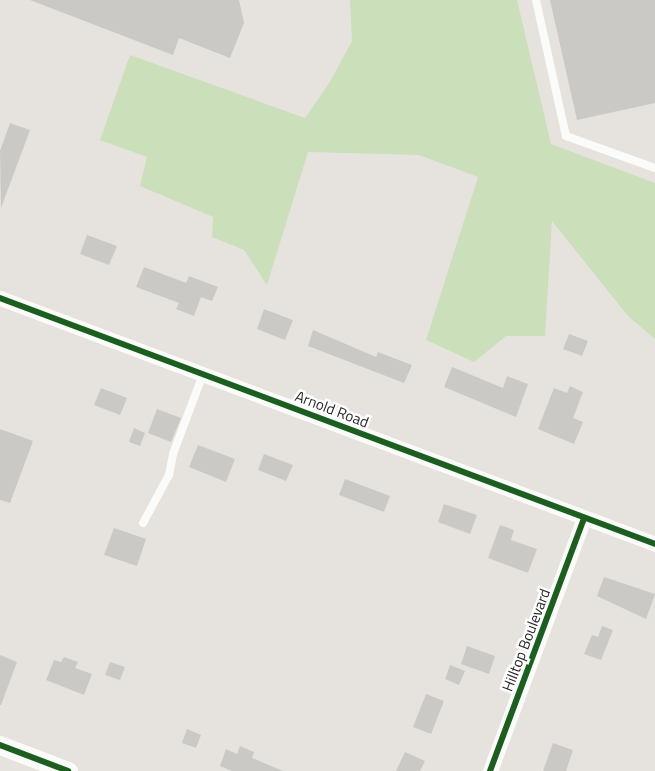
<!DOCTYPE html>
<html>
<head>
<meta charset="utf-8">
<style>
  body { margin:0 }
  #map { position:relative; width:655px; height:771px; overflow:hidden; background:#e6e3de; font-family:"Titillium Web",sans-serif }
  div>[style] { position:absolute }
  .green>* { inset:0; background:#cbdfba }
  .building>* { inset:0; background:#cbc9c5 }
  .service>* { height:8px; margin:-4px; padding:0 4px; transform-origin:4px; border-radius:4px; background:#fbfbfa }
  .minor>* { height:15px; margin:-7.5px; padding:0 7.5px; transform-origin:7.5px; border-radius:7.5px; background:#fbfbfa }
  .tertiary>* { height:19px; margin:-9.5px; padding:0 9.5px; transform-origin:9.5px; border-radius:9.5px; background:#fbfbfa }
  .cycleway>* { height:6px; margin:-3px; padding:0 3px; transform-origin:3px; border-radius:3px; background:#1b5e20 }
  span { translate:-50% -50%; white-space:nowrap; text-align:center; line-height:1.15; -webkit-text-stroke:5px #fff; paint-order:stroke }
  .street-label { font-size:15px; color:#282828 }
</style>
</head>
<body>
<div id="map">
  <div class="green">
    <div style="clip-path:polygon(350px 0,517px 0,551px 144px,655px 183px,655px 339px,628px 316px,552px 221px,545px 336px,506px 336px,474px 362px,426px 340px,478px 177px,419px 155px,308px 152px,267px 285px,244px 250px,212px 237px,213px 217px,140px 186px,147px 157px,100px 140px,130px 55px,305px 118px,330px 82px,352px 41px)"></div>
  </div>
  <div class="building">
    <div style="clip-path:polygon(30px 0,239px 0,244px 23px,230px 58px,179px 38px,173px 55px)"></div>
    <div style="clip-path:polygon(550px 0,655px 0,655px 103px,577px 120px)"></div>
    <div style="clip-path:polygon(10px 123px,30px 130px,1px 208px,0 151px)"></div>
    <div style="clip-path:polygon(87px 235px,117px 246px,109px 265px,80px 254px)"></div>
    <div style="clip-path:polygon(144px 267px,186px 283px,189px 276px,218px 287px,212px 301px,201px 297px,194px 316px,176px 309px,179px 303px,136px 287px)"></div>
    <div style="clip-path:polygon(264px 309px,293px 320px,285px 340px,257px 329px)"></div>
    <div style="clip-path:polygon(313px 330px,376px 357px,378px 352px,412px 365px,404px 383px,308px 346px)"></div>
    <div style="clip-path:polygon(569px 334px,588px 341px,582px 356px,563px 349px)"></div>
    <div style="clip-path:polygon(452px 367px,503px 388px,507px 376px,528px 384px,516px 417px,444px 387px)"></div>
    <div style="clip-path:polygon(570px 386px,583px 392px,573px 418px,583px 422px,574px 444px,538px 429px,554px 388px,567px 393px)"></div>
    <div style="clip-path:polygon(101px 388px,127px 398px,120px 415px,94px 405px)"></div>
    <div style="clip-path:polygon(157px 409px,181px 418px,171px 442px,148px 433px)"></div>
    <div style="clip-path:polygon(134px 428px,145px 433px,140px 446px,129px 442px)"></div>
    <div style="clip-path:polygon(0 429px,33px 441px,10px 503px,0 500px)"></div>
    <div style="clip-path:polygon(198px 445px,235px 459px,226px 482px,189px 467px)"></div>
    <div style="clip-path:polygon(264px 454px,293px 465px,286px 481px,258px 470px)"></div>
    <div style="clip-path:polygon(345px 479px,390px 496px,384px 512px,339px 495px)"></div>
    <div style="clip-path:polygon(444px 504px,477px 515px,470px 534px,438px 522px)"></div>
    <div style="clip-path:polygon(500px 525px,514px 530px,511px 540px,537px 549px,528px 573px,488px 558px)"></div>
    <div style="clip-path:polygon(114px 528px,146px 539px,137px 566px,104px 555px)"></div>
    <div style="clip-path:polygon(604px 577px,655px 594px,646px 619px,597px 596px)"></div>
    <div style="clip-path:polygon(602px 626px,613px 630px,601px 660px,584px 654px,592px 635px,598px 637px)"></div>
    <div style="clip-path:polygon(467px 646px,495px 656px,489px 674px,461px 664px)"></div>
    <div style="clip-path:polygon(0 655px,17px 662px,1px 705px,0 705px)"></div>
    <div style="clip-path:polygon(64px 657px,78px 662px,75px 668px,92px 674px,84px 695px,46px 680px,54px 660px,61px 662px)"></div>
    <div style="clip-path:polygon(110px 662px,125px 667px,120px 680px,105px 675px)"></div>
    <div style="clip-path:polygon(450px 665px,465px 671px,459px 685px,445px 679px)"></div>
    <div style="clip-path:polygon(426px 694px,444px 701px,431px 734px,413px 727px)"></div>
    <div style="clip-path:polygon(187px 729px,201px 735px,196px 748px,182px 743px)"></div>
    <div style="clip-path:polygon(553px 743px,573px 750px,566px 771px,543px 771px)"></div>
    <div style="clip-path:polygon(240px 746px,254px 752px,252px 758px,283px 771px,232px 771px,220px 766px,226px 749px,237px 754px)"></div>
    <div style="clip-path:polygon(405px 752px,425px 761px,420px 771px,396px 771px)"></div>
  </div>
  <div class="service">
    <div style="left:536px;top:0;width:139px;rotate:77.6deg"></div>
    <div style="left:566px;top:136px;width:95px;rotate:19.8deg"></div>
    <div style="left:143px;top:523px;width:55px;rotate:-61.6deg"></div>
    <div style="left:169px;top:475px;width:21px;rotate:-79deg"></div>
    <div style="left:173px;top:454px;width:85px;rotate:-69.4deg"></div>
  </div>
  <div class="minor">
    <div style="left:0;top:298px;width:700px;rotate:20.58deg"></div>
    <div style="left:490px;top:771px;width:270px;rotate:-69.6deg"></div>
  </div>
  <div class="tertiary">
    <div style="left:0;top:745px;width:73px;rotate:20.9deg"></div>
  </div>
  <div class="cycleway">
    <div style="left:0;top:298px;width:700px;rotate:20.58deg"></div>
    <div style="left:0;top:745px;width:73px;rotate:20.9deg"></div>
    <div style="left:490px;top:771px;width:270px;rotate:-69.6deg"></div>
  </div>
  <div class="street-label">
    <span style="left:332px;top:409px;rotate:21deg">Arnold Road</span>
    <span style="left:526px;top:640px;rotate:-69deg">Hilltop Boulevard</span>
  </div>
</div>
</body>
</html>
